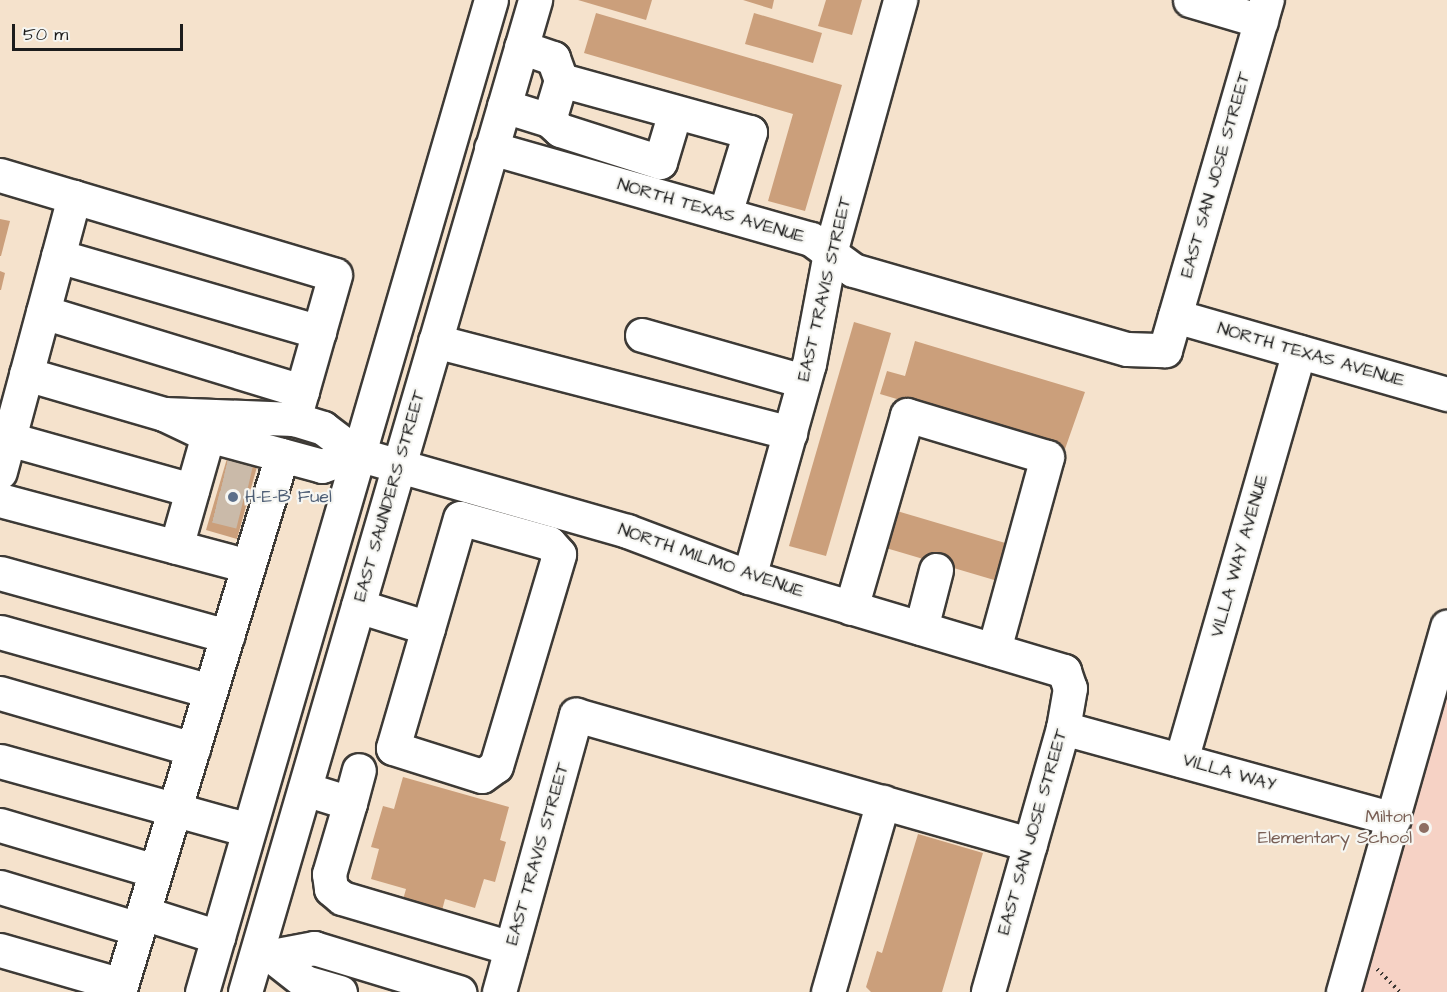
<!DOCTYPE html>
<html>
<head>
<meta charset="utf-8">
<style>
  body { margin:0 }
  #map { position:relative; width:1447px; height:992px; overflow:hidden; background:#f5e2cc; font-family:"Architects Daughter",sans-serif }
  div>[style] { position:absolute }
  .built>* { inset:0; background:#f6d2c5 }
  .building>* { inset:0; background:#cb9f7b }
  .minor-tunnel>* { height:33px; margin-top:-16.5px; transform-origin:0; background:repeating-linear-gradient(90deg,#cabaa9 0 33px,transparent 0 49px) }
  .path>* { height:4px; margin-top:-2px; transform-origin:0; background:repeating-linear-gradient(90deg,#3d3a36 0 1.5px,transparent 0 6px) }
  .roads { filter:drop-shadow(2px 0 #3d3a36) drop-shadow(-2px 0 #3d3a36) drop-shadow(0 2px #3d3a36) drop-shadow(0 -2px #3d3a36) }
  .minor>* { height:33px; margin:-16.5px; padding:0 16.5px; transform-origin:16.5px; border-radius:16.5px; background:#fff }
  .major>* { height:33px; margin:-16.5px; padding:0 16.5px; transform-origin:16.5px; border-radius:16.5px; background:#fff }
  .dots>* { width:16px; height:16px; translate:-50% -50%; box-sizing:border-box; border:3px solid #f6f6f2; border-radius:50% }
  span { translate:-50% -50%; white-space:nowrap; text-align:center; line-height:1.15; -webkit-text-stroke:4.5px #f6f6f2; paint-order:stroke }
  .street-label { font-size:18px; color:#1c1c1c }
  .service-label { font-size:18px; color:#4e5e75 }
  .left { translate:0 -50%; text-align:left }
  .education-label { font-size:18px; color:#785e54 }
  .right { translate:-100% -50%; text-align:right }
  .scale { position:absolute; left:12px; top:24px; width:171px; height:27px; box-sizing:border-box; border:3px solid #1c1c1c; border-top:0; padding-left:8px; font-size:18px; line-height:21px; white-space:nowrap; color:#1c1c1c; -webkit-text-stroke:4px #f6f6f2; paint-order:stroke }
</style>
</head>
<body>
<div id="map">
  <div class="built">
    <div style="clip-path:polygon(1447px 664px,1447px 992px,1354px 992px)"></div>
  </div>
  <div class="building">
    <div style="clip-path:polygon(578px 0,652px 0,646px 20px)"></div>
    <div style="clip-path:polygon(743px 0,774px 0,772px 9px)"></div>
    <div style="clip-path:polygon(826px 0,862px 0,852px 35px,818px 26px)"></div>
    <div style="clip-path:polygon(596px 13px,842px 85px,805px 211px,768px 201px,793px 114px,584px 53px)"></div>
    <div style="clip-path:polygon(754px 13px,822px 33px,813px 63px,745px 44px)"></div>
    <div style="clip-path:polygon(0 219px,10px 221px,1px 256px,0 256px)"></div>
    <div style="clip-path:polygon(0 271px,5px 273px,1px 290px,0 290px)"></div>
    <div style="clip-path:polygon(854px 322px,891px 333px,826px 556px,789px 546px)"></div>
    <div style="clip-path:polygon(915px 341px,1085px 392px,1065px 449px,880px 394px,887px 371px,905px 376px)"></div>
    <div style="clip-path:polygon(228px 455px,258px 463px,237px 539px,206px 530px)"></div>
    <div style="clip-path:polygon(897px 511px,1012px 545px,1001px 582px,886px 548px)"></div>
    <div style="clip-path:polygon(403px 777px,509px 807px,500px 840px,506px 842px,495px 882px,484px 879px,475px 908px,445px 899px,441px 914px,402px 903px,406px 889px,371px 879px,379px 849px,371px 847px,383px 806px,394px 809px)"></div>
    <div style="clip-path:polygon(918px 834px,983px 853px,942px 992px,871px 992px,866px 987px,877px 951px,882px 953px)"></div>
  </div>
  <div class="minor-tunnel">
    <div style="left:224px;top:475px;width:26px;rotate:13deg"></div>
    <div style="left:216px;top:506px;width:25px;rotate:14deg"></div>
  </div>
  <div class="path">
    <div style="left:1377px;top:969px;width:33px;rotate:45deg"></div>
  </div>
  <div class="roads">
    <div class="minor">
      <div style="left:1190px;top:0;width:74px;rotate:16.5deg"></div>
      <div style="left:521px;top:47px;width:34px;rotate:19deg"></div>
      <div style="left:553px;top:58px;width:23px;rotate:70deg"></div>
      <div style="left:504px;top:106px;width:47px;rotate:17.3deg"></div>
      <div style="left:549px;top:120px;width:42px;rotate:-73.3deg"></div>
      <div style="left:561px;top:80px;width:196px;rotate:15.4deg"></div>
      <div style="left:750px;top:132px;width:86px;rotate:107deg"></div>
      <div style="left:549px;top:120px;width:15px;rotate:42deg"></div>
      <div style="left:560px;top:130px;width:105px;rotate:17.7deg"></div>
      <div style="left:660px;top:162px;width:52px;rotate:-73.3deg"></div>
      <div style="left:491px;top:148px;width:333px;rotate:15.9deg"></div>
      <div style="left:811px;top:239px;width:52px;rotate:36.4deg"></div>
      <div style="left:853px;top:270px;width:285px;rotate:16.1deg"></div>
      <div style="left:1127px;top:349px;width:38px;rotate:2deg"></div>
      <div style="left:1165px;top:350px;width:365px;rotate:-73.8deg"></div>
      <div style="left:0;top:175px;width:77px;rotate:16.6deg"></div>
      <div style="left:74px;top:197px;width:285px;rotate:105.1deg"></div>
      <div style="left:74px;top:197px;width:272px;rotate:16.6deg"></div>
      <div style="left:335px;top:275px;width:150px;rotate:105.9deg"></div>
      <div style="left:58px;top:256px;width:272px;rotate:16.2deg"></div>
      <div style="left:43px;top:312px;width:271px;rotate:17deg"></div>
      <div style="left:1175px;top:316px;width:283px;rotate:16deg"></div>
      <div style="left:642px;top:335px;width:168px;rotate:15.9deg"></div>
      <div style="left:435px;top:341px;width:367px;rotate:14.5deg"></div>
      <div style="left:26px;top:374px;width:144px;rotate:16.2deg"></div>
      <div style="left:164px;top:414px;width:49px;rotate:25.5deg"></div>
      <div style="left:208px;top:435px;width:118px;rotate:15.2deg"></div>
      <div style="left:322px;top:466px;width:37px;rotate:-19deg"></div>
      <div style="left:164px;top:414px;width:130px;rotate:2.2deg"></div>
      <div style="left:294px;top:419px;width:30px;rotate:17deg"></div>
      <div style="left:323px;top:428px;width:43px;rotate:37.4deg"></div>
      <div style="left:357px;top:454px;width:281px;rotate:15.9deg"></div>
      <div style="left:627px;top:531px;width:130px;rotate:20.7deg"></div>
      <div style="left:749px;top:577px;width:329px;rotate:16.6deg"></div>
      <div style="left:1064px;top:671px;width:18px;rotate:71deg"></div>
      <div style="left:1070px;top:688px;width:41px;rotate:99.9deg"></div>
      <div style="left:1063px;top:728px;width:274px;rotate:105.9deg"></div>
      <div style="left:9px;top:439px;width:190px;rotate:15.6deg"></div>
      <div style="left:0;top:500px;width:257px;rotate:14.9deg"></div>
      <div style="left:176px;top:547px;width:116px;rotate:-74.1deg"></div>
      <div style="left:0;top:573px;width:236px;rotate:15.5deg"></div>
      <div style="left:749px;top:577px;width:221px;rotate:-74.3deg"></div>
      <div style="left:809px;top:364px;width:113px;rotate:-79.3deg"></div>
      <div style="left:830px;top:253px;width:263px;rotate:-74.5deg"></div>
      <div style="left:358px;top:606px;width:73px;rotate:17.4deg"></div>
      <div style="left:428px;top:628px;width:125px;rotate:106.3deg"></div>
      <div style="left:393px;top:748px;width:93px;rotate:17.5deg"></div>
      <div style="left:482px;top:776px;width:17px;rotate:-36deg"></div>
      <div style="left:496px;top:766px;width:221px;rotate:-73.4deg"></div>
      <div style="left:559px;top:554px;width:15px;rotate:-132deg"></div>
      <div style="left:549px;top:543px;width:92px;rotate:-164.3deg"></div>
      <div style="left:460px;top:518px;width:115px;rotate:106.2deg"></div>
      <div style="left:851px;top:608px;width:201px;rotate:-73.8deg"></div>
      <div style="left:907px;top:415px;width:146px;rotate:16.7deg"></div>
      <div style="left:1047px;top:457px;width:200px;rotate:105.4deg"></div>
      <div style="left:921px;top:628px;width:60px;rotate:-75.5deg"></div>
      <div style="left:0;top:632px;width:218px;rotate:15.7deg"></div>
      <div style="left:0;top:693px;width:201px;rotate:16.2deg"></div>
      <div style="left:1063px;top:728px;width:343px;rotate:15.4deg"></div>
      <div style="left:1181px;top:760px;width:425px;rotate:-73.9deg"></div>
      <div style="left:0;top:761px;width:257px;rotate:15.5deg"></div>
      <div style="left:305px;top:789px;width:47px;rotate:17.3deg"></div>
      <div style="left:350px;top:803px;width:34px;rotate:-75deg"></div>
      <div style="left:350px;top:803px;width:74px;rotate:106.5deg"></div>
      <div style="left:329px;top:874px;width:15px;rotate:82deg"></div>
      <div style="left:331px;top:889px;width:14px;rotate:39deg"></div>
      <div style="left:342px;top:898px;width:176px;rotate:16.5deg"></div>
      <div style="left:0;top:825px;width:162px;rotate:16.5deg"></div>
      <div style="left:0;top:887px;width:144px;rotate:16.9deg"></div>
      <div style="left:143px;top:913px;width:79px;rotate:17.7deg"></div>
      <div style="left:0;top:950px;width:126px;rotate:16.1deg"></div>
      <div style="left:119px;top:992px;width:561px;rotate:-73.11deg"></div>
      <div style="left:340px;top:992px;width:36px;rotate:-164deg"></div>
      <div style="left:305px;top:982px;width:42px;rotate:-141.8deg"></div>
      <div style="left:272px;top:956px;width:43px;rotate:-10.8deg"></div>
      <div style="left:314px;top:948px;width:152px;rotate:16.9deg"></div>
      <div style="left:499px;top:992px;width:288px;rotate:-74.5deg"></div>
      <div style="left:576px;top:715px;width:472px;rotate:15.9deg"></div>
      <div style="left:828px;top:992px;width:198px;rotate:-73.9deg"></div>
      <div style="left:1343px;top:992px;width:380px;rotate:-74.1deg"></div>
    </div>
    <div class="major">
      <div style="left:202px;top:992px;width:1033px;rotate:-73.76deg"></div>
      <div style="left:245px;top:992px;width:1034px;rotate:-73.7deg"></div>
    </div>
  </div>
  <div class="dots">
    <div style="left:233px;top:497px;background:#5c6f8a"></div>
    <div style="left:1424px;top:828px;background:#8d6e63"></div>
  </div>
  <div class="street-label">
    <span style="left:1216px;top:175px;rotate:-74deg">EAST SAN JOSE STREET</span>
    <span style="left:711px;top:211px;rotate:16deg">NORTH TEXAS AVENUE</span>
    <span style="left:825px;top:289px;rotate:-77deg">EAST TRAVIS STREET</span>
    <span style="left:1311px;top:355px;rotate:16deg">NORTH TEXAS AVENUE</span>
    <span style="left:390px;top:496px;rotate:-74deg">EAST SAUNDERS STREET</span>
    <span style="left:1240px;top:556px;rotate:-74deg">VILLA WAY AVENUE</span>
    <span style="left:711px;top:561px;rotate:19deg">NORTH MILMO AVENUE</span>
    <span style="left:1229px;top:773px;rotate:16deg">VILLA WAY</span>
    <span style="left:1033px;top:832px;rotate:-74deg">EAST SAN JOSE STREET</span>
    <span style="left:538px;top:854px;rotate:-74deg">EAST TRAVIS STREET</span>
  </div>
  <div class="service-label">
    <span class="left" style="left:245px;top:497px">H-E-B Fuel</span>
  </div>
  <div class="education-label">
    <span class="right" style="left:1412px;top:828px">Milton<br>Elementary School</span>
  </div>
  <div class="scale">50 m</div>
</div>
</body>
</html>
